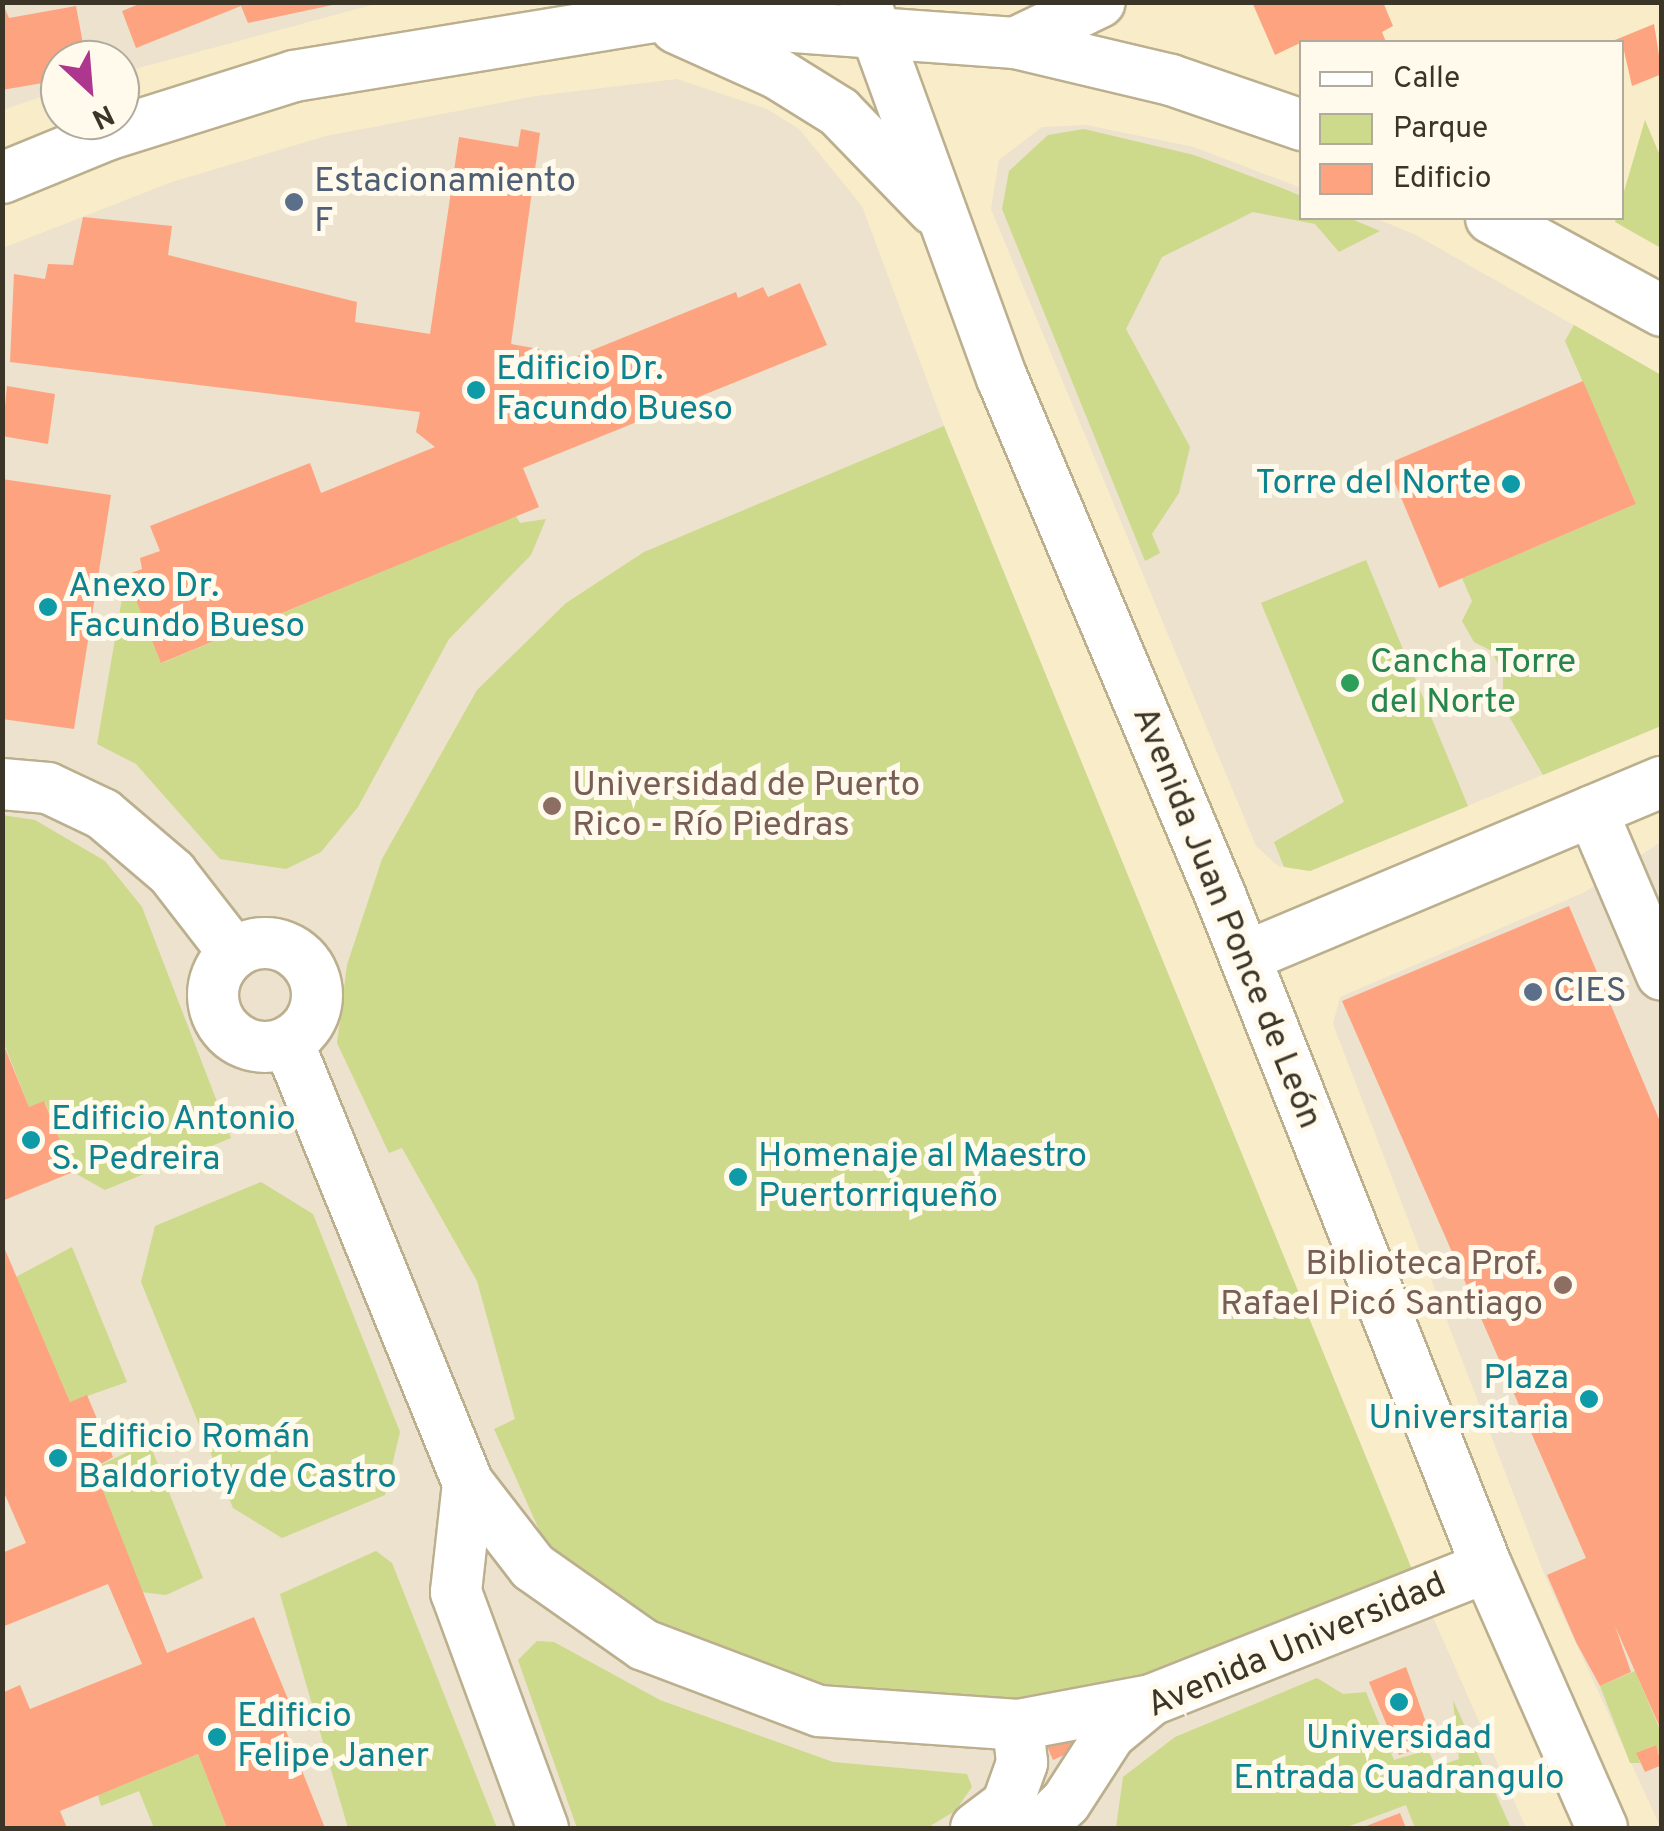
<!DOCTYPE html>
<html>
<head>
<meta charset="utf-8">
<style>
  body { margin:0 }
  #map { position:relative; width:1664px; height:1831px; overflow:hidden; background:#f9ecc9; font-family:Overpass,sans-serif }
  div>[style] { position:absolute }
  .education>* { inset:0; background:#ece2cd }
  .green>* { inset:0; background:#cdd98b }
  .building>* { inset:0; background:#fea380 }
  .roads { filter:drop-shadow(2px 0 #bbaf8e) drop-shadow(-2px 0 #bbaf8e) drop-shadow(0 2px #bbaf8e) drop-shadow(0 -2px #bbaf8e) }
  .minor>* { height:50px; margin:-25px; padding:0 25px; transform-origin:25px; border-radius:25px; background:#fff }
  .minor>.ring { margin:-25px; padding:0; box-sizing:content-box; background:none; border:50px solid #fff; border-radius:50% }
  .dots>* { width:28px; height:28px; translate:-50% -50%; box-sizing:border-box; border:5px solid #fffaec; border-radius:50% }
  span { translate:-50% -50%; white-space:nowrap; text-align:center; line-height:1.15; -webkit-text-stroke:10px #fffaec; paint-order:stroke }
  .service-label { font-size:35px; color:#4e5e75 }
  .left { translate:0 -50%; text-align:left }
  .culture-label { font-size:35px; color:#0d838f }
  .right { translate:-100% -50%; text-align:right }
  .leisure-label { font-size:35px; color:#27864d }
  .education-label { font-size:35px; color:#785e54 }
  .street-label { font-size:35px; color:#3a3527 }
  .frame { position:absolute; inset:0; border:5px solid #3a3527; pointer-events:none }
  .legend { position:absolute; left:1299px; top:40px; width:325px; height:180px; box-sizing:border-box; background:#fffaec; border:2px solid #b0ab9d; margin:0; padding:12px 18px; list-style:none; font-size:30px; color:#3a3527 }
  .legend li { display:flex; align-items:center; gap:20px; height:50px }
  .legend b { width:50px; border:2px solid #b0ab9d }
  .north { position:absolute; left:40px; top:40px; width:100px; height:100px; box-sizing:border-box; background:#fffaec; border:2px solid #b0ab9d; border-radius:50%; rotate:154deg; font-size:28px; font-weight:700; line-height:40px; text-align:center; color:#3a3527 }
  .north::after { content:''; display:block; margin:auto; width:35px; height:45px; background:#ad378e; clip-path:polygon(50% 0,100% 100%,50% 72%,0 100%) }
</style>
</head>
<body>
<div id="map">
  <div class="education">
    <div style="clip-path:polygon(3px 3px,379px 3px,120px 73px,120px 60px,60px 60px,60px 90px,3px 110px)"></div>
    <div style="clip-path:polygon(677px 79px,767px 109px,799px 129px,862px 206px,944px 426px,1413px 1572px,1526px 1828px,3px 1828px,3px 248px,172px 182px,326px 136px,536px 96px)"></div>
    <div style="clip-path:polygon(1086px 125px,1194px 147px,1301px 188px,1302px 218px,1375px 218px,1416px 235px,1661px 375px,1661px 726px,1310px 871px,1278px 866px,1256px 846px,991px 209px,999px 160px,1042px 127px)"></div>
    <div style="clip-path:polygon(1661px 842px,1661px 1828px,1545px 1576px,1333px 1024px,1340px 997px,1585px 892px)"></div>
  </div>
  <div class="green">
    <div style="clip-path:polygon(1645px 120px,1661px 158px,1661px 248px,1615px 222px)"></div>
    <div style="clip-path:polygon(1084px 129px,1194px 155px,1282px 188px,1301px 196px,1302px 218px,1349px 218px,1380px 231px,1339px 252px,1315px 224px,1253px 212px,1162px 257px,1126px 329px,1190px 447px,1179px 493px,1152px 534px,1160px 553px,1145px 561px,1002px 209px,1009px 171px,1048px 135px)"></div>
    <div style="clip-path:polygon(1574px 325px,1661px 375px,1661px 726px,1543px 775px,1503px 706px,1503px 676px,1492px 651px,1474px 642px,1462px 621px,1472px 601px,1462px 578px,1636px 504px,1565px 341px)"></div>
    <div style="clip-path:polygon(944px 426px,1413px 1572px,1127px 1689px,1071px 1704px,821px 1697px,651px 1633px,583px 1584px,541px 1534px,494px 1429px,515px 1419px,477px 1281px,402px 1148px,389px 1153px,337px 1043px,347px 965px,382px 859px,477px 690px,566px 603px,644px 552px)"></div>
    <div style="clip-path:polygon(516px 516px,520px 523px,546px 519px,531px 555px,449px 639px,358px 807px,321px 852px,286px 869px,220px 859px,136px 764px,97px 744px,126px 575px,162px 663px)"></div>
    <div style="clip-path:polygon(1366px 560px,1468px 806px,1310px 871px,1284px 867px,1274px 842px,1344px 802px,1261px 603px)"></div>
    <div style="clip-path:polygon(2px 815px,35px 820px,105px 861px,142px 907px,231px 1138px,105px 1190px,73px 1172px,45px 1102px,29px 1107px,3px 1041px)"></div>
    <div style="clip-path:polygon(261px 1182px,313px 1214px,400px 1432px,385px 1495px,282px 1538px,233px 1508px,141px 1282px,155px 1226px)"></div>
    <div style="clip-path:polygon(72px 1247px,127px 1382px,70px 1402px,16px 1277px)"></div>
    <div style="clip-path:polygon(149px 1442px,203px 1578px,166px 1595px,141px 1592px,94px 1468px)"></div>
    <div style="clip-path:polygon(376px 1551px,392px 1563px,497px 1828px,348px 1828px,280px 1594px)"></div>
    <div style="clip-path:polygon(537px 1641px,554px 1642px,660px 1700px,833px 1762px,967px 1774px,972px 1787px,955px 1811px,927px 1828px,577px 1828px,518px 1660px)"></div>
    <div style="clip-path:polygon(1635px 1671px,1661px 1732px,1661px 1757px,1655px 1745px,1637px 1753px,1640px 1763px,1630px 1763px,1600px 1686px)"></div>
    <div style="clip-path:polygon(1317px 1678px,1343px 1694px,1366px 1692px,1394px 1760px,1428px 1750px,1436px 1767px,1459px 1759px,1453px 1700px,1511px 1828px,1415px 1828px,1406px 1805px,1344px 1828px,1116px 1828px,1123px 1777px,1175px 1737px)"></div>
    <div style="clip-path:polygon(198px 1754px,227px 1828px,154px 1828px,139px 1791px,101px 1806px,98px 1795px)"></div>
  </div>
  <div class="building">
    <div style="clip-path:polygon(2px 2px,9px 18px,76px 6px,86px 60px,60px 60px,60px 80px,2px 90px)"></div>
    <div style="clip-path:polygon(144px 2px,337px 2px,337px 4px,248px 23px,241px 6px,136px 48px,122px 11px)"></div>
    <div style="clip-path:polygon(1252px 2px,1383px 2px,1393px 26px,1382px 32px,1386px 42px,1302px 42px,1275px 55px)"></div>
    <div style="clip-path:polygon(1654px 24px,1662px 74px,1632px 86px,1622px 42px,1610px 42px)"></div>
    <div style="clip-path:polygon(521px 129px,540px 133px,511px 344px,539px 349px,548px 368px,736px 292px,738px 298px,763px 287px,768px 297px,800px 283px,827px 345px,523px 468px,539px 507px,161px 663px,126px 575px,142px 569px,140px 558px,160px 551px,150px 526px,310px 463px,321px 493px,435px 447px,416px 432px,420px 412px,10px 362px,14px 274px,45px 279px,48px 264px,73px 265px,83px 217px,172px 226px,168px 255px,357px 302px,355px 322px,430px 334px,459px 137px,518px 147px)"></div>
    <div style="clip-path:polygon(1583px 381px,1636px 504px,1439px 588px,1387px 464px)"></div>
    <div style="clip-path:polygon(7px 386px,55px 394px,48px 444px,2px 436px)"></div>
    <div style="clip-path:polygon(2px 479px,111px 495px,74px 729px,2px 719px)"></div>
    <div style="clip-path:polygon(1569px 906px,1662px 1126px,1662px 1732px,1615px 1626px,1631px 1672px,1600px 1686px,1576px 1642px,1547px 1575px,1586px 1558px,1342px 1001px)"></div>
    <div style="clip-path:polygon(2px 1041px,29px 1107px,44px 1101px,73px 1172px,2px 1201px)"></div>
    <div style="clip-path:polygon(3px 1245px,70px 1402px,87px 1395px,113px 1457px,94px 1468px,167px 1653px,254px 1617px,295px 1716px,282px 1721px,325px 1828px,227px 1828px,198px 1754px,60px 1811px,67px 1828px,2px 1828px,2px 1693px,20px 1685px,30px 1709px,142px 1664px,108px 1584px,2px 1627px,2px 1553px,26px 1543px,2px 1488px)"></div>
    <div style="clip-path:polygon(1406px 1667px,1433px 1742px,1399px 1755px,1369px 1682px)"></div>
    <div style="clip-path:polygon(1074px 1729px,1082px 1747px,1053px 1760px,1045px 1742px)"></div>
    <div style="clip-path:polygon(1656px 1745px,1662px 1765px,1645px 1772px,1636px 1753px)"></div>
    <div style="clip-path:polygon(1400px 1813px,1406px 1828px,1361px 1828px)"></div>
  </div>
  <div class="roads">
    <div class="minor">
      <div style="left:865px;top:2px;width:400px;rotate:70deg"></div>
      <div style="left:1002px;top:378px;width:563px;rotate:67.12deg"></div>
      <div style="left:1221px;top:897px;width:721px;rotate:68.35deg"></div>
      <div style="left:1487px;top:1567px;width:285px;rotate:66.2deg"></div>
      <div style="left:676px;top:28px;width:112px;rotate:24.3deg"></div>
      <div style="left:778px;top:74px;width:72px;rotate:31.9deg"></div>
      <div style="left:839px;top:112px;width:136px;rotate:45.9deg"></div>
      <div style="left:1015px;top:43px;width:94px;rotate:-25.8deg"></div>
      <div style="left:2px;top:178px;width:113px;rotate:-22.3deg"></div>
      <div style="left:107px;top:135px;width:196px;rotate:-17.5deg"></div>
      <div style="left:294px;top:76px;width:364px;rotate:-9.3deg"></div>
      <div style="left:653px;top:17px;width:363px;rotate:4.1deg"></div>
      <div style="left:1015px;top:43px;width:160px;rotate:13.3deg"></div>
      <div style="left:1171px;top:80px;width:139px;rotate:19deg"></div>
      <div style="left:1491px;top:218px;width:195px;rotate:28.5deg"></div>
      <div style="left:2px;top:784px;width:46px;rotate:5deg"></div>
      <div style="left:48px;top:788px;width:61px;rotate:25.3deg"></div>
      <div style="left:103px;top:814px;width:91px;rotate:40.5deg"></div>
      <div style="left:172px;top:873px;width:101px;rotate:52.2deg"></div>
      <div style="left:1592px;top:811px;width:178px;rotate:66.9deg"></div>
      <div class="ring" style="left:213px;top:943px;width:54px;height:54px"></div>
      <div style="left:1245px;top:957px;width:452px;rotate:-22.8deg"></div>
      <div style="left:288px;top:1042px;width:476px;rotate:67.8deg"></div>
      <div style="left:468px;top:1483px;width:106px;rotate:52.3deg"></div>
      <div style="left:533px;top:1567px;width:136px;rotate:35.1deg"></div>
      <div style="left:644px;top:1645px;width:187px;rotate:20.7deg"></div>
      <div style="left:819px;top:1711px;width:199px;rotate:4deg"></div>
      <div style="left:1018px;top:1725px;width:135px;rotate:-10.6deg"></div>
      <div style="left:468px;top:1483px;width:110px;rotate:96.3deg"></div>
      <div style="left:456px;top:1592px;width:252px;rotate:69.8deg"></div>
      <div style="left:976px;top:1828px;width:39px;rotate:-37deg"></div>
      <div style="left:1007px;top:1805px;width:45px;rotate:-70.3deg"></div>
      <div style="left:1022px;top:1763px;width:38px;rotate:-96deg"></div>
      <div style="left:1039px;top:1828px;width:37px;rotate:-44deg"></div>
      <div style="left:1066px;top:1802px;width:81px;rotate:-57.1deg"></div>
      <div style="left:1110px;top:1734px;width:53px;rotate:-39.7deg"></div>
      <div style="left:1151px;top:1700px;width:361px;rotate:-21.6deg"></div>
    </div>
  </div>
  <div class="dots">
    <div style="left:294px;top:202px;background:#5c6f8a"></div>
    <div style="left:476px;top:390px;background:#0f9aa8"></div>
    <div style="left:1511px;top:484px;background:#0f9aa8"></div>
    <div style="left:48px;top:607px;background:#0f9aa8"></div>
    <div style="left:1350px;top:683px;background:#2e9e5b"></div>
    <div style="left:552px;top:806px;background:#8d6e63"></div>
    <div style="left:1533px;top:992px;background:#5c6f8a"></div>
    <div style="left:31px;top:1140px;background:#0f9aa8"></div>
    <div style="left:738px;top:1177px;background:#0f9aa8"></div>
    <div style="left:1563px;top:1285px;background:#8d6e63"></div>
    <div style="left:1589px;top:1399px;background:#0f9aa8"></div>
    <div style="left:58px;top:1458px;background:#0f9aa8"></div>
    <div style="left:1399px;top:1702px;background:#0f9aa8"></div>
    <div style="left:217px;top:1737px;background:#0f9aa8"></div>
  </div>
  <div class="service-label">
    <span class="left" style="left:314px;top:202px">Estacionamiento<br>F</span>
    <span class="left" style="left:1553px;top:992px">CIES</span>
  </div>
  <div class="culture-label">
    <span class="left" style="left:496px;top:390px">Edificio Dr.<br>Facundo Bueso</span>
    <span class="right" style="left:1491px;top:484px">Torre del Norte</span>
    <span class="left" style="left:68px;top:607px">Anexo Dr.<br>Facundo Bueso</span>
    <span class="left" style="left:51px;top:1140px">Edificio Antonio<br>S. Pedreira</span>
    <span class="left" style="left:758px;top:1177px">Homenaje al Maestro<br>Puertorriqueño</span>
    <span class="right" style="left:1569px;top:1399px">Plaza<br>Universitaria</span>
    <span class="left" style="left:78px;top:1458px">Edificio Román<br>Baldorioty de Castro</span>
    <span class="left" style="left:237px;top:1737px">Edificio<br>Felipe Janer</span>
    <span style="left:1399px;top:1759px">Universidad<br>Entrada Cuadrangulo</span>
  </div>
  <div class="leisure-label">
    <span class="left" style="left:1370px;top:683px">Cancha Torre<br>del Norte</span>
  </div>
  <div class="education-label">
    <span class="left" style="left:572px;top:806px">Universidad de Puerto<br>Rico - Río Piedras</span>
    <span class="right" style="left:1543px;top:1285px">Biblioteca Prof.<br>Rafael Picó Santiago</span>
  </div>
  <div class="street-label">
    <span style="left:1226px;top:918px;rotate:68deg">Avenida Juan Ponce de León</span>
    <span style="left:1297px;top:1646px;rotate:-23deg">Avenida Universidad</span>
  </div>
  <div class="frame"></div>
  <ul class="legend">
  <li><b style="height:12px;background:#fff"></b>Calle</li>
  <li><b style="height:28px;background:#cdd98b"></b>Parque</li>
  <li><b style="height:28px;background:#fea380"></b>Edificio</li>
  </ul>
  <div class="north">N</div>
</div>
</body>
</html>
